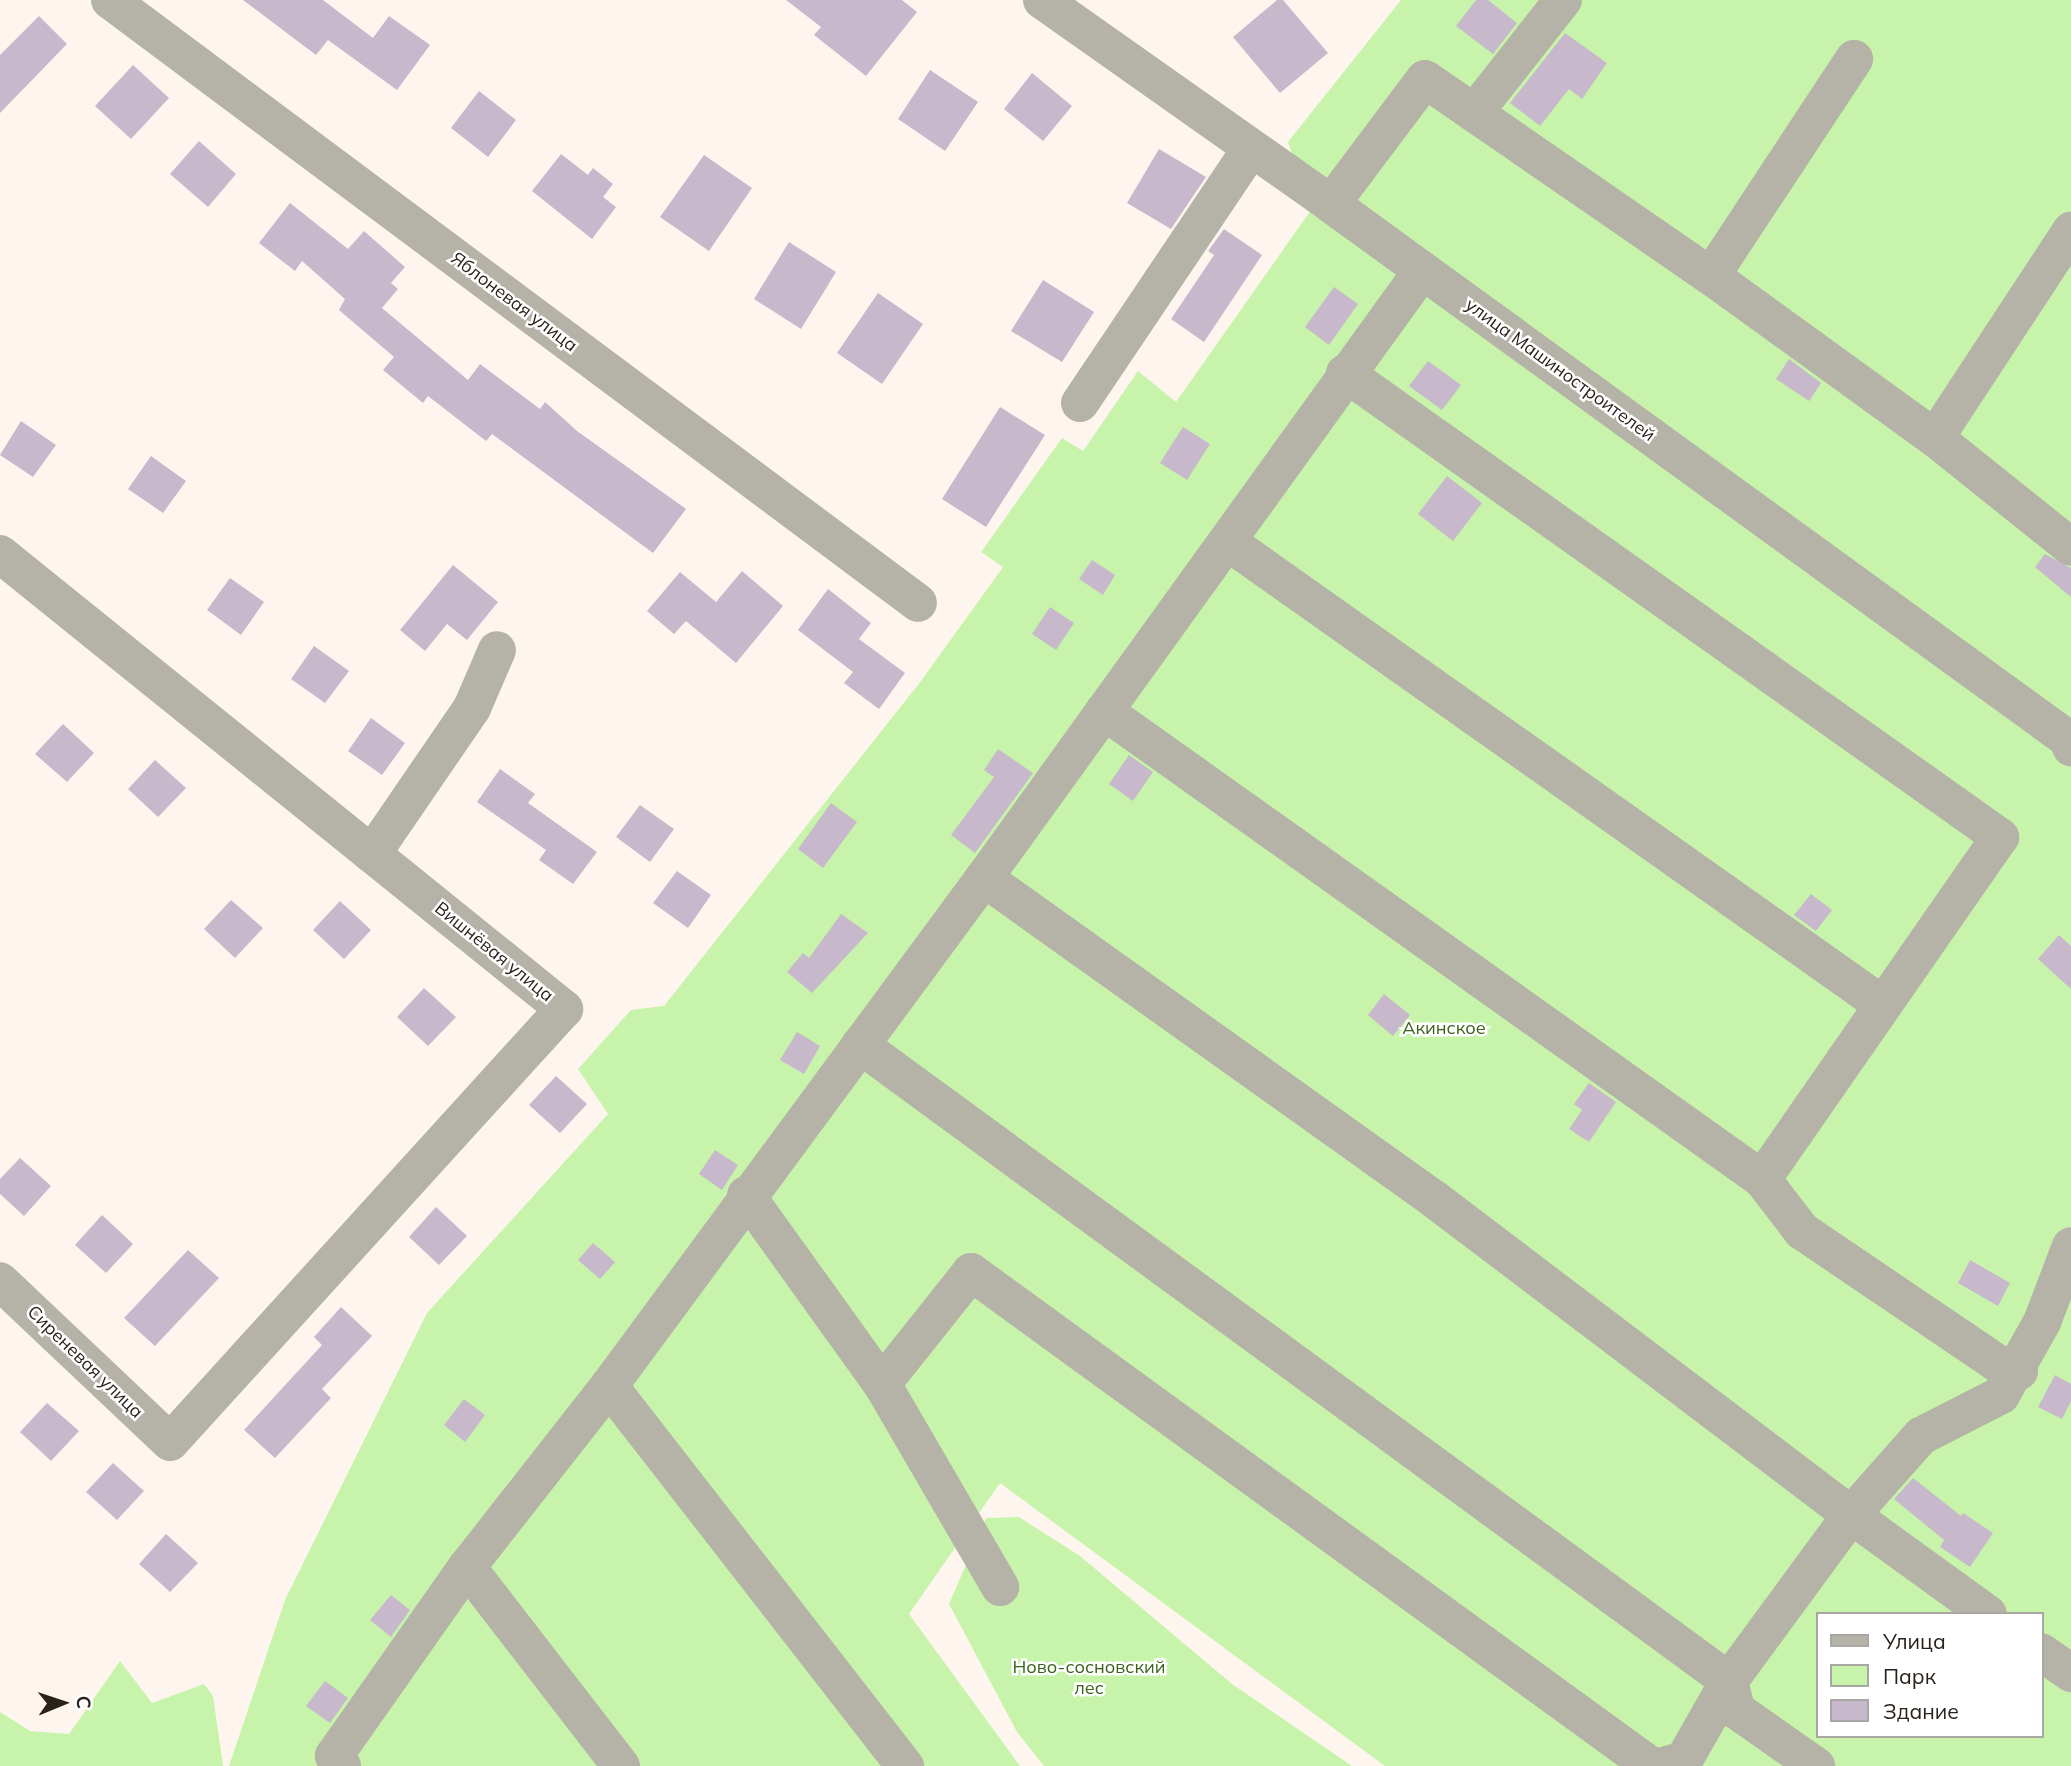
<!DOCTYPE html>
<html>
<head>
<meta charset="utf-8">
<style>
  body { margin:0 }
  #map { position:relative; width:2071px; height:1766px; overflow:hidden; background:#fef6ee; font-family:Mulish,sans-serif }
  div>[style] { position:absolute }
  .green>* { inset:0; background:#c8f3ab }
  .building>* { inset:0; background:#c7b8cc }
  .minor>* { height:38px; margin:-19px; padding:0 19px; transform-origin:19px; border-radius:19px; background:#b5b2a8 }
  span { translate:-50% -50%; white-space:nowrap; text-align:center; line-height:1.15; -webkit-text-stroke:5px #fff; paint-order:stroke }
  .street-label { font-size:18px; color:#29221b }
  .park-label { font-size:18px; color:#3c611b }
  .legend { position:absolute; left:1816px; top:1612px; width:228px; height:126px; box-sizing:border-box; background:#fff; border:2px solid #a9a7a4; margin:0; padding:9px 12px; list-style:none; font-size:21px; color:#29221b }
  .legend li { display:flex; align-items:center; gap:14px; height:35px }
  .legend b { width:35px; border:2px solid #a9a7a4 }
  .north { position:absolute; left:28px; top:1668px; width:70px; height:70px; -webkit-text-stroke:5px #fff; paint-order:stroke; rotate:88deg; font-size:19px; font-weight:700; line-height:28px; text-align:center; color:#29221b }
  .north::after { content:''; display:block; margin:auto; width:24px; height:32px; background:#29221b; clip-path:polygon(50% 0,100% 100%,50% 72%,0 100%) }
</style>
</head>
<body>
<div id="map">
  <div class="green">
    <div style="clip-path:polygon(evenodd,1401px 0,2071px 0,2071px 1766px,1385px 1766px,1000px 1483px,909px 1614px,1020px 1766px,229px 1766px,285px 1600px,427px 1313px,608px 1114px,578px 1069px,631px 1010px,664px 1006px,921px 681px,1003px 567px,981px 552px,1062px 438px,1083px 451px,1138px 371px,1176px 402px,1311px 210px,1288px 142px,1401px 0,1817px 1614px,2041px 1614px,2041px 1736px,1817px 1736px,1817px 1614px)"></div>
    <div style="clip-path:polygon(1019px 1517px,1080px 1556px,1232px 1684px,1352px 1766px,1044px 1766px,1017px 1732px,949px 1604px,986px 1518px)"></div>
    <div style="clip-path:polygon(120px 1661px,152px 1703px,204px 1684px,213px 1696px,223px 1766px,0 1766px,0 1712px,30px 1731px,69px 1734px)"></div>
  </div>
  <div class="building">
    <div style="clip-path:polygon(243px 0,323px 0,373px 38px,389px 16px,430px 45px,397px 90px,328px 40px,316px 55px)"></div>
    <div style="clip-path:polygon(786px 0,902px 0,917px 12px,866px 76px,814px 35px,821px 27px)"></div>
    <div style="clip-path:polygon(1277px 0,1283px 0,1328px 53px,1280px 93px,1233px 37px)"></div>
    <div style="clip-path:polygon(1476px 0,1488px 0,1517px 23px,1493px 54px,1456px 26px)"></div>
    <div style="clip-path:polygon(39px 16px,67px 44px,0 113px,0 55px)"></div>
    <div style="clip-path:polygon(1565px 33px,1607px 63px,1582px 99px,1569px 89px,1540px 126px,1510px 103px)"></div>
    <div style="clip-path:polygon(133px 65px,169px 98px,131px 139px,95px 106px)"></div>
    <div style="clip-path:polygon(930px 70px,978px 102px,945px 151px,898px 119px)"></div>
    <div style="clip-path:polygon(1032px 73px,1072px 106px,1043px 141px,1004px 109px)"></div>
    <div style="clip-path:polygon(479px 91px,516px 120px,488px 157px,451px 128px)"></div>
    <div style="clip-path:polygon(199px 141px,236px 174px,208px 207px,170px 174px)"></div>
    <div style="clip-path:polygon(1159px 149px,1206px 177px,1171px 229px,1127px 203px)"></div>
    <div style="clip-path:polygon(561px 154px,588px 175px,593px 168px,613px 184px,603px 197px,616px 207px,592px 239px,532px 191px)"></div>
    <div style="clip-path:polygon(704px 155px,752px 188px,709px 251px,660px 217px)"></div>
    <div style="clip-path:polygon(290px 203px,348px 249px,364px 231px,405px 267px,391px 283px,398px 289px,382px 308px,468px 380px,480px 364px,540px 409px,545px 402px,577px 431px,686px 509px,653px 553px,492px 434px,486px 441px,428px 396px,423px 403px,383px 370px,394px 357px,339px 310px,345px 299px,302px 261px,295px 271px,259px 243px)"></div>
    <div style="clip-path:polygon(1224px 229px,1262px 255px,1204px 342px,1171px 319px,1214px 255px,1208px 251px)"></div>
    <div style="clip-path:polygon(789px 242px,836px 272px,801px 329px,754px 299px)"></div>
    <div style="clip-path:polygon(1043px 280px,1094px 312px,1062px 362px,1011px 331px)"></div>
    <div style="clip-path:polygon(1334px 287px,1358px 304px,1329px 345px,1305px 327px)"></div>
    <div style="clip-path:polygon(878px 293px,923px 324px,882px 384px,837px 353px)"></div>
    <div style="clip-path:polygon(1789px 359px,1821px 383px,1809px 401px,1776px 379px)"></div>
    <div style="clip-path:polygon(1428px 361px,1461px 385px,1442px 410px,1409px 386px)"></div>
    <div style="clip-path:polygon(1000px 407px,1045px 435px,986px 527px,942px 499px)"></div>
    <div style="clip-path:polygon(21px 421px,56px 445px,33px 477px,0 455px)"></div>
    <div style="clip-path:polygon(1183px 427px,1210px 444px,1187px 480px,1160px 463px)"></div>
    <div style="clip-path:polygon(151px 456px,186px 481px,163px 513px,128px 489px)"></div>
    <div style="clip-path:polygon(1447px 476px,1482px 503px,1453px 541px,1418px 514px)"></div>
    <div style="clip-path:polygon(2045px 554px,2071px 568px,2071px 597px,2035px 567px)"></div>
    <div style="clip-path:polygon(1092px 560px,1115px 575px,1103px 595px,1079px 579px)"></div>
    <div style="clip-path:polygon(453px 565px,498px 602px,467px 640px,447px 624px,425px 651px,400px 630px)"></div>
    <div style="clip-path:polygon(742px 571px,783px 606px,736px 663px,686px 621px,674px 634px,647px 611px,680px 572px,716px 602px)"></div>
    <div style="clip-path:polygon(230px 578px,264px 602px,241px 635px,207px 610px)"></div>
    <div style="clip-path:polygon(828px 589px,871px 623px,859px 639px,905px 673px,879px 709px,844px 683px,853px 672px,798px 630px)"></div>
    <div style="clip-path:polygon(1050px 607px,1074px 623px,1056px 650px,1032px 634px)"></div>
    <div style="clip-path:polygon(314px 646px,349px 671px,325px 703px,291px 679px)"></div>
    <div style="clip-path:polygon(371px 718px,405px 743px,382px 775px,348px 751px)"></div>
    <div style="clip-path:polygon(63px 724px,94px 753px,67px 782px,35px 754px)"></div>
    <div style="clip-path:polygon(998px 749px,1033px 773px,975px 853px,951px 835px,994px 777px,984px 770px)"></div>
    <div style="clip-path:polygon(1129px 755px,1153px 772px,1133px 801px,1109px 784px)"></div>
    <div style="clip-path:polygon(155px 760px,186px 788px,158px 817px,128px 789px)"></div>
    <div style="clip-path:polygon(500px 769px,535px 794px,528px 803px,597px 852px,573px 884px,539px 860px,546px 850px,477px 802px)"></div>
    <div style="clip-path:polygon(831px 803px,857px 822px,823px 868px,798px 849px)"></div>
    <div style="clip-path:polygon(640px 805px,674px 829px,650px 862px,616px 837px)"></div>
    <div style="clip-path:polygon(677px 871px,711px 895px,688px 928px,653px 903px)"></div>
    <div style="clip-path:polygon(1811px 894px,1832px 910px,1816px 931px,1794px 915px)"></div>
    <div style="clip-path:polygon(231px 900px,263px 928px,235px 958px,204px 929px)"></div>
    <div style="clip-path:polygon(340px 901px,371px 930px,344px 959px,313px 930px)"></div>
    <div style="clip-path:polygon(841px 914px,868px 933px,812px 993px,787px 972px,803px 953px,809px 958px)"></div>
    <div style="clip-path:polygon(2059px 935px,2071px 946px,2071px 989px,2038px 959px)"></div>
    <div style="clip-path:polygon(424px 988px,456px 1017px,428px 1046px,397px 1017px)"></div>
    <div style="clip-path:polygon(1384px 994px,1410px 1015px,1393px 1036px,1368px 1015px)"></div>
    <div style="clip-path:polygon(797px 1032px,820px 1046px,804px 1074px,780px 1060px)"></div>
    <div style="clip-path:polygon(556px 1076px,587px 1104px,560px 1133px,529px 1105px)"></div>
    <div style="clip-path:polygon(1589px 1083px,1616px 1102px,1589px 1142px,1569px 1129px,1582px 1110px,1574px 1104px)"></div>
    <div style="clip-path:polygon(715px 1150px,738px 1165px,722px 1190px,699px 1174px)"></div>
    <div style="clip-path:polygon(20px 1158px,51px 1186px,24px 1216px,0 1194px,0 1179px)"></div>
    <div style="clip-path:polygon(436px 1207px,467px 1236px,439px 1265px,409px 1237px)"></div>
    <div style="clip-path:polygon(102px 1215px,133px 1244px,106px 1273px,75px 1245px)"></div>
    <div style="clip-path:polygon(593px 1243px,615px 1262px,600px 1279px,578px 1260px)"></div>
    <div style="clip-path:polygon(188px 1250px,219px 1278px,155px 1346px,124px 1318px)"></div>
    <div style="clip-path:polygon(1970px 1260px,2010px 1283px,1998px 1306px,1958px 1283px)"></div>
    <div style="clip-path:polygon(341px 1307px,372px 1336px,322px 1389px,331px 1398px,275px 1458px,244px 1430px,322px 1345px,314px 1337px)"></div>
    <div style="clip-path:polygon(2055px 1375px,2071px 1384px,2071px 1401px,2062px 1419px,2038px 1407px)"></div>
    <div style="clip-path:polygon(464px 1399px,485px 1415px,465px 1442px,444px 1425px)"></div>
    <div style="clip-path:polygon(47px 1403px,79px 1431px,51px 1461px,20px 1432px)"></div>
    <div style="clip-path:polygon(113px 1463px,144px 1491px,117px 1520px,86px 1492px)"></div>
    <div style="clip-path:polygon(1913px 1478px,1961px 1516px,1963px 1513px,1993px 1533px,1970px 1567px,1940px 1547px,1944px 1540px,1894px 1499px)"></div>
    <div style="clip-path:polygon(166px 1534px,198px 1563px,170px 1592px,139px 1564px)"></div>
    <div style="clip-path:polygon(391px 1595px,410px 1610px,391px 1637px,370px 1620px)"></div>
    <div style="clip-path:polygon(325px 1681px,348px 1698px,330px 1723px,306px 1706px)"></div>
  </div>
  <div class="minor">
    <div style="left:110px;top:0;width:1008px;rotate:36.73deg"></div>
    <div style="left:1042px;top:0;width:354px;rotate:35.2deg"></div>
    <div style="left:1331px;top:204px;width:911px;rotate:35.98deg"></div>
    <div style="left:2068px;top:739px;width:9px;rotate:69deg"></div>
    <div style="left:1474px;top:113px;width:144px;rotate:-51.8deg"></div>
    <div style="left:1331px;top:204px;width:156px;rotate:-53.1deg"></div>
    <div style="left:1425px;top:79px;width:347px;rotate:34.6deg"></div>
    <div style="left:1711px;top:276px;width:276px;rotate:35.9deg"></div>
    <div style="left:1935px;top:438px;width:174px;rotate:38.7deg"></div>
    <div style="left:1711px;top:276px;width:260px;rotate:-56.6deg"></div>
    <div style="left:1345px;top:373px;width:803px;rotate:35.31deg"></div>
    <div style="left:2000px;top:837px;width:417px;rotate:124.8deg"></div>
    <div style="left:1080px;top:403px;width:306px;rotate:-56.1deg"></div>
    <div style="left:1935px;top:438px;width:248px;rotate:-56.7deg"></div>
    <div style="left:1228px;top:542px;width:802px;rotate:35.26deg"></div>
    <div style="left:0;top:554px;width:725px;rotate:38.89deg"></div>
    <div style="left:564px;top:1009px;width:585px;rotate:132.3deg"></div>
    <div style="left:170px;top:1442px;width:234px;rotate:-136.6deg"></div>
    <div style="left:1104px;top:711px;width:807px;rotate:35.42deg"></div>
    <div style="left:1762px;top:1179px;width:66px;rotate:52.4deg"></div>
    <div style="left:1802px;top:1231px;width:239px;rotate:34.1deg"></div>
    <div style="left:2000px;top:1365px;width:20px;rotate:18deg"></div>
    <div style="left:372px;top:854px;width:177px;rotate:-55.6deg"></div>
    <div style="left:472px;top:708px;width:63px;rotate:-66.7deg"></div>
    <div style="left:984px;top:878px;width:553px;rotate:35.5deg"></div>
    <div style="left:1434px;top:1199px;width:523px;rotate:37.15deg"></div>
    <div style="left:1851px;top:1515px;width:169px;rotate:35.9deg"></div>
    <div style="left:860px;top:1045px;width:1077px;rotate:36.2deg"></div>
    <div style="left:1729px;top:1681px;width:30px;rotate:76deg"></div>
    <div style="left:1736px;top:1710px;width:98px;rotate:35deg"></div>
    <div style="left:746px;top:1195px;width:233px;rotate:54.3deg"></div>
    <div style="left:882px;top:1384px;width:235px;rotate:59.8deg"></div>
    <div style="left:882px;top:1384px;width:143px;rotate:-51.5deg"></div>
    <div style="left:971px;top:1272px;width:840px;rotate:36deg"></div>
    <div style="left:609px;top:1386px;width:482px;rotate:52.1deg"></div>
    <div style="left:467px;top:1567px;width:252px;rotate:52.3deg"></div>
    <div style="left:2041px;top:1652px;width:37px;rotate:35deg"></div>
    <div style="left:342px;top:1766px;width:13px;rotate:-129deg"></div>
    <div style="left:334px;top:1756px;width:231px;rotate:-54.9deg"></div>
    <div style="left:467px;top:1567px;width:230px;rotate:-51.9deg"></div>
    <div style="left:609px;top:1386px;width:631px;rotate:-53.57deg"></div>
    <div style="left:984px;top:878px;width:749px;rotate:-54.19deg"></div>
    <div style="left:1663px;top:1766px;width:22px;rotate:-16deg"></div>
    <div style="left:1684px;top:1760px;width:91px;rotate:-60.3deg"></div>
    <div style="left:1729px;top:1681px;width:206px;rotate:-53.7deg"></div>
    <div style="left:1851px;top:1515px;width:106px;rotate:-48.5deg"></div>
    <div style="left:1921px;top:1436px;width:90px;rotate:-27.1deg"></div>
    <div style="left:2001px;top:1395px;width:84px;rotate:-60.7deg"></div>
    <div style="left:2042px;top:1322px;width:81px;rotate:-69.1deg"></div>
  </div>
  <div class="street-label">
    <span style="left:514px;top:302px;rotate:37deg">Яблоневая улица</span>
    <span style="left:1560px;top:370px;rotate:36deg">улица Машиностроителей</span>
    <span style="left:494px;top:952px;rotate:39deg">Вишнёвая улица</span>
    <span style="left:85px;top:1362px;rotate:44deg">Сиреневая улица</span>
  </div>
  <div class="park-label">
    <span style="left:1444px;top:1028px">Акинское</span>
    <span style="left:1089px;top:1678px">Ново-сосновский<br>лес</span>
  </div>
  <ul class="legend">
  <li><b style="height:9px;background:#b5b2a8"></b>Улица</li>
  <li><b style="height:19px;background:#c8f3ab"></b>Парк</li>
  <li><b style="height:19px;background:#c7b8cc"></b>Здание</li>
  </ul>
  <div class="north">С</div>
</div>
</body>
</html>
